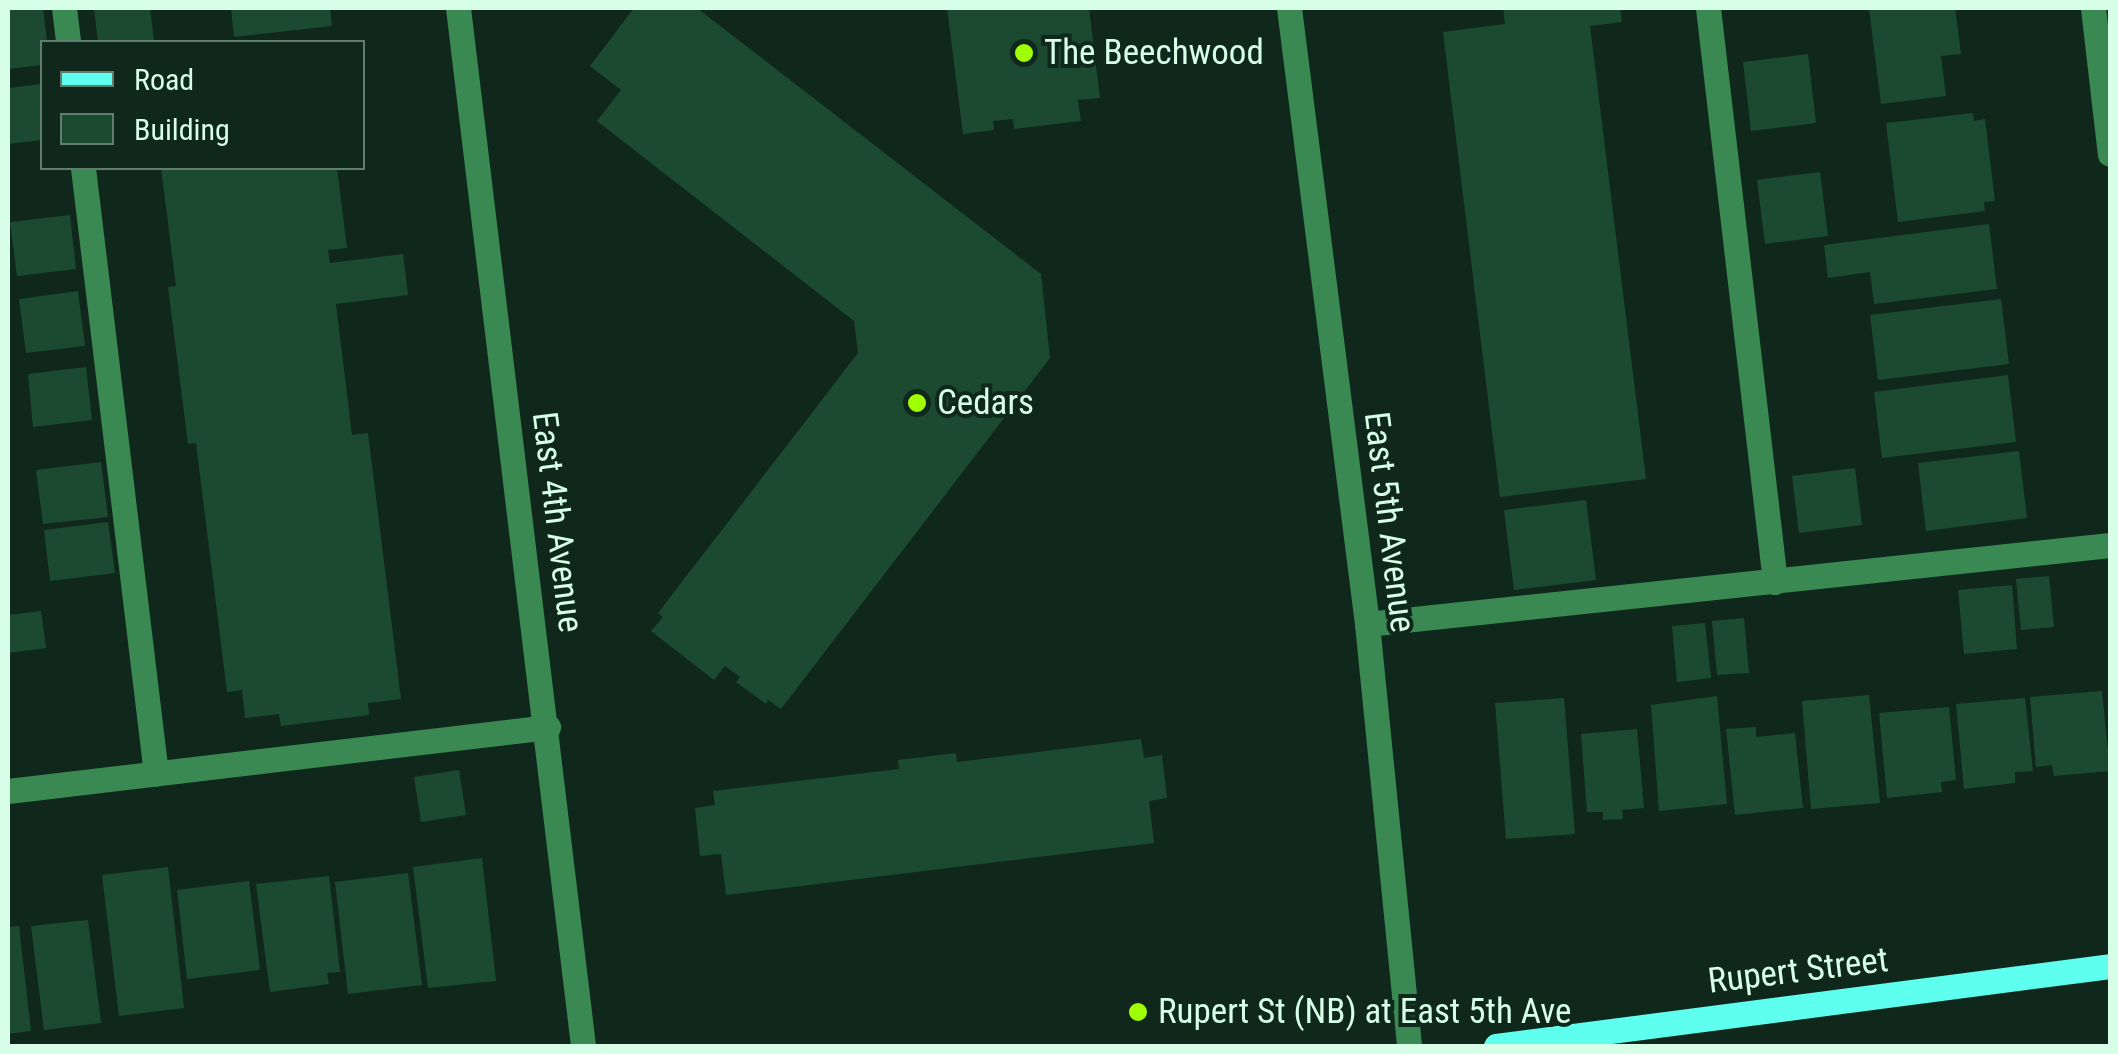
<!DOCTYPE html>
<html>
<head>
<meta charset="utf-8">
<style>
  body { margin:0 }
  #map { position:relative; width:2118px; height:1054px; overflow:hidden; background:#10281b; font-family:"Roboto Condensed",sans-serif }
  div>[style] { position:absolute }
  .building>* { inset:0; background:#1b4a31 }
  .minor>* { height:25px; margin:-12.5px; padding:0 12.5px; transform-origin:12.5px; border-radius:12.5px; background:#3a8852 }
  .major>* { height:25px; margin:-12.5px; padding:0 12.5px; transform-origin:12.5px; border-radius:12.5px; background:#5effef }
  .dots>* { width:28px; height:28px; translate:-50% -50%; box-sizing:border-box; border:5px solid #10281b; border-radius:50% }
  span { translate:-50% -50%; white-space:nowrap; text-align:center; line-height:1.15; -webkit-text-stroke:8px #10281b; paint-order:stroke }
  .poi-label { font-size:35px; color:#d7ffe7 }
  .left { translate:0 -50%; text-align:left }
  .street-label { font-size:35px; color:#d7ffe7 }
  .frame { position:absolute; inset:0; border:10px solid #d7ffe7; pointer-events:none }
  .legend { position:absolute; left:40px; top:40px; width:325px; height:130px; box-sizing:border-box; background:#10281b; border:2px solid #607e6d; margin:0; padding:12px 18px; list-style:none; font-size:30px; color:#d7ffe7 }
  .legend li { display:flex; align-items:center; gap:20px; height:50px }
  .legend b { width:50px; border:2px solid #607e6d }
</style>
</head>
<body>
<div id="map">
  <div class="building">
    <div style="clip-path:polygon(8px 8px,43px 8px,47px 42px,42px 42px,42px 65px,8px 69px)"></div>
    <div style="clip-path:polygon(94px 8px,150px 8px,154px 41px,98px 42px)"></div>
    <div style="clip-path:polygon(231px 8px,330px 8px,332px 26px,234px 37px)"></div>
    <div style="clip-path:polygon(634px 8px,697px 8px,1041px 274px,1050px 358px,781px 709px,768px 700px,766px 704px,736px 682px,740px 677px,725px 666px,714px 680px,651px 631px,663px 617px,658px 613px,858px 353px,854px 321px,597px 121px,621px 90px,590px 66px)"></div>
    <div style="clip-path:polygon(947px 8px,1089px 8px,1100px 98px,1078px 100px,1081px 121px,1014px 129px,1013px 119px,993px 121px,994px 130px,963px 134px)"></div>
    <div style="clip-path:polygon(1503px 8px,1620px 8px,1622px 22px,1590px 26px,1646px 479px,1500px 497px,1443px 32px,1505px 24px)"></div>
    <div style="clip-path:polygon(1955px 8px,1961px 54px,1941px 56px,1946px 96px,1881px 104px,1869px 9px)"></div>
    <div style="clip-path:polygon(1808px 54px,1816px 123px,1751px 131px,1743px 62px)"></div>
    <div style="clip-path:polygon(42px 84px,42px 140px,8px 144px,8px 88px)"></div>
    <div style="clip-path:polygon(1973px 113px,1974px 121px,1985px 119px,1995px 201px,1984px 202px,1985px 211px,1898px 222px,1886px 123px)"></div>
    <div style="clip-path:polygon(161px 168px,337px 168px,347px 248px,328px 250px,330px 263px,403px 254px,408px 295px,336px 304px,352px 435px,368px 433px,401px 699px,368px 703px,369px 715px,281px 726px,279px 714px,245px 718px,242px 690px,227px 692px,196px 443px,188px 444px,168px 287px,176px 286px)"></div>
    <div style="clip-path:polygon(1820px 172px,1828px 236px,1765px 244px,1757px 180px)"></div>
    <div style="clip-path:polygon(70px 215px,76px 269px,17px 276px,10px 222px)"></div>
    <div style="clip-path:polygon(1989px 224px,1997px 289px,1874px 304px,1870px 272px,1828px 278px,1824px 245px)"></div>
    <div style="clip-path:polygon(78px 291px,85px 346px,26px 353px,19px 299px)"></div>
    <div style="clip-path:polygon(2001px 299px,2009px 364px,1878px 380px,1870px 315px)"></div>
    <div style="clip-path:polygon(86px 367px,92px 420px,33px 427px,28px 374px)"></div>
    <div style="clip-path:polygon(2008px 375px,2016px 442px,1882px 458px,1874px 392px)"></div>
    <div style="clip-path:polygon(2019px 451px,2027px 518px,1926px 531px,1918px 463px)"></div>
    <div style="clip-path:polygon(101px 462px,108px 517px,43px 524px,36px 470px)"></div>
    <div style="clip-path:polygon(1855px 468px,1862px 525px,1799px 533px,1792px 476px)"></div>
    <div style="clip-path:polygon(1586px 500px,1596px 580px,1514px 590px,1504px 510px)"></div>
    <div style="clip-path:polygon(108px 522px,115px 573px,50px 581px,44px 530px)"></div>
    <div style="clip-path:polygon(2049px 576px,2054px 627px,2021px 630px,2016px 579px)"></div>
    <div style="clip-path:polygon(2012px 585px,2017px 649px,1964px 654px,1958px 590px)"></div>
    <div style="clip-path:polygon(41px 611px,46px 648px,8px 653px,8px 615px)"></div>
    <div style="clip-path:polygon(1744px 618px,1749px 673px,1717px 675px,1712px 621px)"></div>
    <div style="clip-path:polygon(1705px 623px,1711px 678px,1677px 682px,1672px 626px)"></div>
    <div style="clip-path:polygon(2102px 691px,2110px 771px,2054px 776px,2052px 765px,2036px 767px,2030px 697px)"></div>
    <div style="clip-path:polygon(1869px 695px,1880px 803px,1811px 809px,1802px 701px)"></div>
    <div style="clip-path:polygon(1717px 696px,1727px 804px,1659px 811px,1651px 705px)"></div>
    <div style="clip-path:polygon(1564px 698px,1575px 834px,1506px 839px,1495px 703px)"></div>
    <div style="clip-path:polygon(2025px 698px,2033px 771px,2015px 772px,2015px 783px,1964px 789px,1956px 704px)"></div>
    <div style="clip-path:polygon(1949px 707px,1956px 780px,1941px 782px,1942px 792px,1887px 798px,1879px 713px)"></div>
    <div style="clip-path:polygon(1756px 727px,1756px 737px,1795px 733px,1803px 808px,1735px 815px,1726px 729px)"></div>
    <div style="clip-path:polygon(1637px 729px,1644px 808px,1622px 810px,1623px 819px,1603px 820px,1603px 812px,1587px 812px,1581px 734px)"></div>
    <div style="clip-path:polygon(1141px 739px,1144px 758px,1162px 755px,1167px 798px,1149px 801px,1154px 843px,726px 895px,721px 854px,700px 856px,695px 808px,715px 805px,713px 791px,899px 769px,898px 760px,956px 753px,957px 762px)"></div>
    <div style="clip-path:polygon(459px 770px,466px 815px,421px 822px,414px 777px)"></div>
    <div style="clip-path:polygon(482px 858px,496px 981px,428px 988px,413px 867px)"></div>
    <div style="clip-path:polygon(168px 867px,184px 1008px,119px 1016px,102px 875px)"></div>
    <div style="clip-path:polygon(408px 873px,422px 985px,348px 994px,335px 882px)"></div>
    <div style="clip-path:polygon(329px 876px,340px 972px,327px 973px,329px 984px,270px 992px,256px 884px)"></div>
    <div style="clip-path:polygon(249px 881px,260px 970px,187px 979px,177px 890px)"></div>
    <div style="clip-path:polygon(88px 920px,101px 1023px,44px 1030px,31px 926px)"></div>
    <div style="clip-path:polygon(19px 926px,31px 1031px,8px 1034px,8px 927px)"></div>
  </div>
  <div class="minor">
    <div style="left:64px;top:8px;width:34px;rotate:83deg"></div>
    <div style="left:458px;top:8px;width:1045px;rotate:83.13deg"></div>
    <div style="left:1289px;top:8px;width:621px;rotate:82.78deg"></div>
    <div style="left:1367px;top:624px;width:424px;rotate:84.3deg"></div>
    <div style="left:1708px;top:8px;width:578px;rotate:83.34deg"></div>
    <div style="left:2093px;top:8px;width:147px;rotate:83.4deg"></div>
    <div style="left:83px;top:168px;width:610px;rotate:83.13deg"></div>
    <div style="left:1367px;top:624px;width:747px;rotate:-6.07deg"></div>
    <div style="left:8px;top:791px;width:544px;rotate:-6.76deg"></div>
  </div>
  <div class="major">
    <div style="left:1496px;top:1046px;width:619px;rotate:-7.42deg"></div>
  </div>
  <div class="dots">
    <div style="left:1024px;top:53px;background:#a1ff03"></div>
    <div style="left:917px;top:403px;background:#a1ff03"></div>
    <div style="left:1138px;top:1012px;background:#a1ff03"></div>
  </div>
  <div class="poi-label">
    <span class="left" style="left:1044px;top:53px">The Beechwood</span>
    <span class="left" style="left:937px;top:403px">Cedars</span>
    <span class="left" style="left:1158px;top:1012px">Rupert St (NB) at East 5th Ave</span>
  </div>
  <div class="street-label">
    <span style="left:557px;top:522px;rotate:83deg">East 4th Avenue</span>
    <span style="left:1389px;top:522px;rotate:83deg">East 5th Avenue</span>
    <span style="left:1798px;top:971px;rotate:-7deg">Rupert Street</span>
  </div>
  <div class="frame"></div>
  <ul class="legend">
  <li><b style="height:12px;background:#5effef"></b>Road</li>
  <li><b style="height:28px;background:#1b4a31"></b>Building</li>
  </ul>
</div>
</body>
</html>
